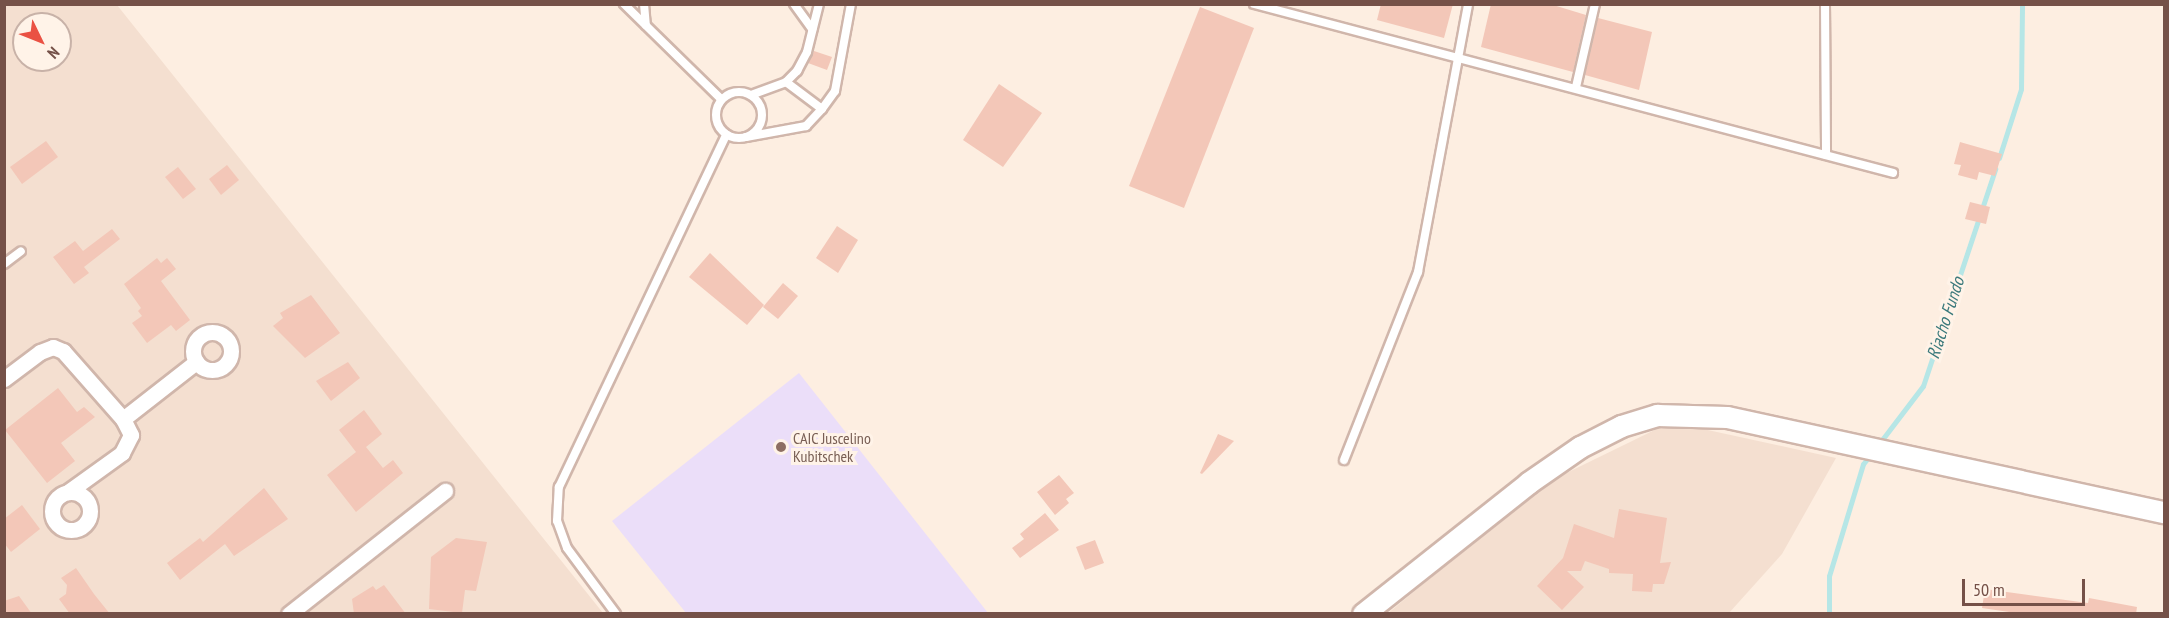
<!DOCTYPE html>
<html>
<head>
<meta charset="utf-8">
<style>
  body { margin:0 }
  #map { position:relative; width:2169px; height:618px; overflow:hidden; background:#fdeee1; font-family:"PT Sans Narrow",sans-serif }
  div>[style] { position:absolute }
  .residential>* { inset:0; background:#f4dfd0 }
  .education>* { inset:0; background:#ebdef9 }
  .stream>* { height:5px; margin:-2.5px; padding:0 2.5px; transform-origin:2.5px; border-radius:2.5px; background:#b6e6e6 }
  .building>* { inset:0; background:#f3c7b8 }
  .roads { filter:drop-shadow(2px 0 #d0b6ab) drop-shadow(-2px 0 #d0b6ab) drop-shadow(0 2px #d0b6ab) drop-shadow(0 -2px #d0b6ab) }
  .lane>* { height:8px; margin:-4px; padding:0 4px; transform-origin:4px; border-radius:4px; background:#fff }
  .lane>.ring { margin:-4px; padding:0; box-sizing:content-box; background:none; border:8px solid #fff; border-radius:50% }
  .street>* { height:15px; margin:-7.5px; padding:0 7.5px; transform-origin:7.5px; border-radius:7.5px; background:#fff }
  .street>.ring { margin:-7.5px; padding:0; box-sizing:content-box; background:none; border:15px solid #fff; border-radius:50% }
  .secondary>* { height:21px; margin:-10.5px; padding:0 10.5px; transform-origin:10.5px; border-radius:10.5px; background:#fff }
  .dots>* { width:16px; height:16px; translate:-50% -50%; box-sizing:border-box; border:3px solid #fff3e8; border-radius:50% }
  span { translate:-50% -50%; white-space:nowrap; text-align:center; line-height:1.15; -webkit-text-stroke:6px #fff3e8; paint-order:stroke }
  .education-label { font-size:16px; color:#785e54 }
  .left { translate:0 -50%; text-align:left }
  .water-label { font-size:18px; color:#3b797b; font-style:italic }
  .frame { position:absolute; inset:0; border:6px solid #755148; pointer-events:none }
  .north { position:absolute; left:12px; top:12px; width:60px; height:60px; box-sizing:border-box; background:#fff3e8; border:2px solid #c8b2a8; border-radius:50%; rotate:133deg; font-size:16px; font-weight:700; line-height:24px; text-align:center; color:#755148 }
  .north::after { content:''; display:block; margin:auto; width:21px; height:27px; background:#ea5143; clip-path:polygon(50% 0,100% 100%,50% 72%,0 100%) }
  .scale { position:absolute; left:1962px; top:579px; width:123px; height:27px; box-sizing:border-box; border:3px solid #755148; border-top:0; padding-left:8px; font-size:18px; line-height:21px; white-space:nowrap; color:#755148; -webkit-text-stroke:4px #fff3e8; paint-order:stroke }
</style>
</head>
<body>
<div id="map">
  <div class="residential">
    <div style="clip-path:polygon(evenodd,4px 5px,117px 5px,603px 613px,5px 613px,4px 5px,24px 24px,60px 24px,60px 60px,24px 60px,24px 24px)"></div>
    <div style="clip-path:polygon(1671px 422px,1836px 458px,1782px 554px,1729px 613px,1387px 614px,1544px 484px)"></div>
  </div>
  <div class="education">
    <div style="clip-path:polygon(799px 373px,988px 613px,686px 613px,612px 521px)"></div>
  </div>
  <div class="stream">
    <div style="left:1999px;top:158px;width:72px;rotate:-72.3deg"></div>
    <div style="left:2021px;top:89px;width:85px;rotate:-89.3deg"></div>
    <div style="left:1878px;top:445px;width:74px;rotate:-52.7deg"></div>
    <div style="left:1923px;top:386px;width:229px;rotate:-71.6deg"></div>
    <div style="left:1829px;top:614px;width:38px;rotate:-90deg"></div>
    <div style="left:1829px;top:576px;width:117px;rotate:-73.1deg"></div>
    <div style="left:1863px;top:464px;width:14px;rotate:-51deg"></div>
  </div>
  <div class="building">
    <div style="clip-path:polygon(1381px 4px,1453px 4px,1444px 38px,1377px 20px)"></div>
    <div style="clip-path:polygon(1491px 4px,1550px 4px,1586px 15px,1573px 72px,1481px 47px)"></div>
    <div style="clip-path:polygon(1200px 7px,1254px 28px,1184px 208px,1129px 186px)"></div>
    <div style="clip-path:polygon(1598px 18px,1652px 32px,1639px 90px,1585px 75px)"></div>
    <div style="clip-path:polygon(814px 51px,832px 57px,827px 70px,808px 63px)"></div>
    <div style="clip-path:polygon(999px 84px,1042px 113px,1003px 167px,963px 140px)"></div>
    <div style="clip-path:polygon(46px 141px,58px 157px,22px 184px,10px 167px)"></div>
    <div style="clip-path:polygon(1960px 142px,2002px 154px,1995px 176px,1979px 172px,1977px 180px,1958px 175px,1961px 165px,1954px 164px)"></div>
    <div style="clip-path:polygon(227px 165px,239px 180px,221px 195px,209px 179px)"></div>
    <div style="clip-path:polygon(178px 167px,196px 189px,183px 199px,165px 177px)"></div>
    <div style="clip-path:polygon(1970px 202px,1990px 207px,1986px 224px,1965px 219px)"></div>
    <div style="clip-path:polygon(837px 226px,858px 240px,838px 273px,816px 258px)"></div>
    <div style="clip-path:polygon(112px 229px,120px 239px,84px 267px,89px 273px,74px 284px,53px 257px,75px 241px,83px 251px)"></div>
    <div style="clip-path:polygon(710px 253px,764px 305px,747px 325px,689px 277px)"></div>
    <div style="clip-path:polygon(157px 258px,161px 263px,167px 258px,176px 269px,161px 281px,190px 320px,176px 331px,171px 325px,147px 343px,132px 323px,142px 316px,138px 311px,141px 308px,124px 284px)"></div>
    <div style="clip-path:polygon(783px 283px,798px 296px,778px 319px,763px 307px)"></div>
    <div style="clip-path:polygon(311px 295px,340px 333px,305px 358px,273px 326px,283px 318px,280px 313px)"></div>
    <div style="clip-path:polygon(348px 362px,360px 378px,331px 401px,316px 381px)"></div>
    <div style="clip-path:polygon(58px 388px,77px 412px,84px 407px,95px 417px,61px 443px,75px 461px,47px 483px,5px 430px)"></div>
    <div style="clip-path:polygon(364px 410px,382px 434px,366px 447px,383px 468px,393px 460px,403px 473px,356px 512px,327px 475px,356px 452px,339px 430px)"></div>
    <div style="clip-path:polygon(1218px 434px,1234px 441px,1202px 474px,1200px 473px)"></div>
    <div style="clip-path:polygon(1059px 475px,1074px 493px,1066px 499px,1069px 503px,1055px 515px,1037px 492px)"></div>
    <div style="clip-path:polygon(264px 488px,288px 519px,234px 556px,225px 544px,180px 580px,167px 563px,200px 538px,203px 542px)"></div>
    <div style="clip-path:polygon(22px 505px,40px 529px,11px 552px,4px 543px,4px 519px)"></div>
    <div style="clip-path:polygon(1619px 509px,1667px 518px,1660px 563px,1671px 562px,1664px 584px,1653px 584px,1652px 592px,1632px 591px,1633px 574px,1609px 573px,1609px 569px,1585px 561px,1581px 571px,1567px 571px,1584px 587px,1562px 610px,1537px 586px,1563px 558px,1574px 524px,1614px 538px)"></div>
    <div style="clip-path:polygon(1045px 513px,1059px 530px,1020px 558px,1012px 548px,1024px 539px,1020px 534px)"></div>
    <div style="clip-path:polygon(456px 538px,487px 542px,476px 591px,465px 590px,462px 613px,429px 609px,431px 557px)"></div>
    <div style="clip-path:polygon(1095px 540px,1104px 563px,1085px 570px,1076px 547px)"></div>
    <div style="clip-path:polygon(76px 568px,94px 594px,110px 614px,70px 614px,59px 599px,66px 594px,67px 585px,61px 578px)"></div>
    <div style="clip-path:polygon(384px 585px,406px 614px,354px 614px,352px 599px,373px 586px,376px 590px)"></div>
    <div style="clip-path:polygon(1985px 589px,2088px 603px,2089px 598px,2137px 607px,2136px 614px,2023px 614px,1982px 608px)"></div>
    <div style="clip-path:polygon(19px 596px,32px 614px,4px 614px,4px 601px)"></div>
  </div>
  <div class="roads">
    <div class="lane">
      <div style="left:624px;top:4px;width:136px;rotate:44.4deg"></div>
      <div style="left:644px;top:4px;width:21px;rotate:85deg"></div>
      <div style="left:794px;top:4px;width:31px;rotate:54deg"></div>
      <div style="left:1254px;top:4px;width:661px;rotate:14.81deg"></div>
      <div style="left:1825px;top:4px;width:151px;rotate:89.6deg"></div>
      <div style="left:786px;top:82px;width:45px;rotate:36.9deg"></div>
      <div style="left:1576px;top:87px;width:85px;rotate:-77.1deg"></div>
      <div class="ring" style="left:716px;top:92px;width:38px;height:38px"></div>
      <div style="left:751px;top:95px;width:37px;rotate:-20deg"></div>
      <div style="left:786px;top:82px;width:16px;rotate:-45deg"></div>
      <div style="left:797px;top:71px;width:21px;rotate:-62deg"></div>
      <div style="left:807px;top:52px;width:49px;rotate:-76deg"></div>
      <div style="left:746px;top:137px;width:61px;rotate:-10.4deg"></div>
      <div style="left:806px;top:126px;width:23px;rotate:-47deg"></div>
      <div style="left:822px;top:109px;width:22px;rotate:-54deg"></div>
      <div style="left:835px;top:91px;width:88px;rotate:-79.6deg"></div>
      <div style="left:4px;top:264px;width:21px;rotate:-37deg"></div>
      <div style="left:1344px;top:460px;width:202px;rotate:-68.5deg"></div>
      <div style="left:1418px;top:272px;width:273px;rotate:-79.4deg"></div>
      <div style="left:616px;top:614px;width:82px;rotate:-126.6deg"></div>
      <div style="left:567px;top:548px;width:29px;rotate:-110deg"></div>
      <div style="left:557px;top:521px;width:34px;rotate:-87deg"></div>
      <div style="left:559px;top:487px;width:390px;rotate:-64.6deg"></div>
    </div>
    <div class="street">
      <div class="ring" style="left:193px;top:332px;width:23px;height:23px"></div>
      <div style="left:4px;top:379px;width:45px;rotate:-36.9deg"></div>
      <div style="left:40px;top:352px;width:14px;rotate:-21deg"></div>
      <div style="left:53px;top:347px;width:11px;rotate:22deg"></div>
      <div style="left:63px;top:351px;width:91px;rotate:48.6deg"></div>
      <div style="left:123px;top:419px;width:18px;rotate:63deg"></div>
      <div style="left:131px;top:435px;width:20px;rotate:117deg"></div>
      <div style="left:122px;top:453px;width:67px;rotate:144.2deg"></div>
      <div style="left:123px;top:419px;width:93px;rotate:-38deg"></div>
      <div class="ring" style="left:52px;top:492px;width:23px;height:23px"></div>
      <div style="left:289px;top:614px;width:199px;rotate:-38.3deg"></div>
    </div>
    <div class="secondary">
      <div style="left:1363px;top:614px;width:211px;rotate:-38.4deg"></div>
      <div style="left:1528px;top:483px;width:63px;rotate:-34.7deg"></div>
      <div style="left:1580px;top:447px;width:46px;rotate:-27.1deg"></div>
      <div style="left:1621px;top:426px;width:38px;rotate:-17deg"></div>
      <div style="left:1657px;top:415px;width:70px;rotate:1.6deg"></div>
      <div style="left:1727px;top:417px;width:447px;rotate:12.3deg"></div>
    </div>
  </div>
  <div class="dots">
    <div style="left:781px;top:447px;background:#8d6e63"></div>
  </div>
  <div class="education-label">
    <span class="left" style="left:793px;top:447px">CAIC Juscelino<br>Kubitschek</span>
  </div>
  <div class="water-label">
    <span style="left:1946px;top:318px;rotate:-72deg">Riacho Fundo</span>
  </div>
  <div class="frame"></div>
  <div class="north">N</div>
  <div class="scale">50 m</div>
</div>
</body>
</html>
